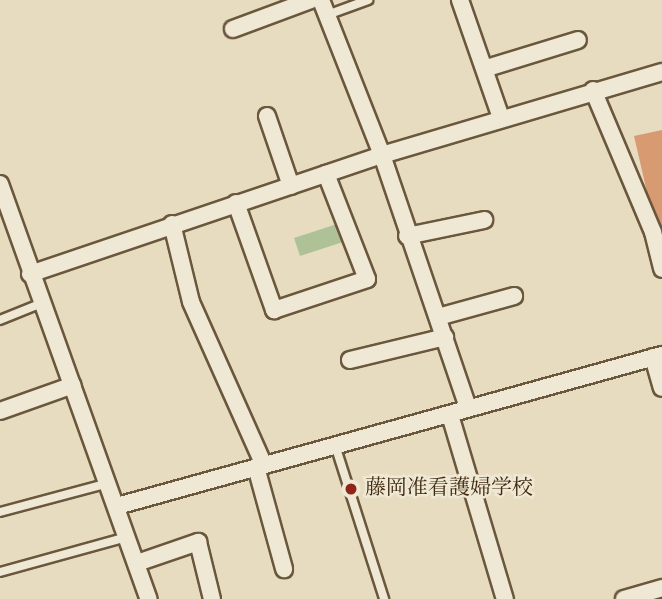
<!DOCTYPE html>
<html>
<head>
<meta charset="utf-8">
<style>
  body { margin:0 }
  #map { position:relative; width:662px; height:599px; overflow:hidden; background:#e7dcbf; font-family:Vollkorn,"Noto Serif JP",serif }
  div>[style] { position:absolute }
  .green>* { inset:0; background:#afc297 }
  .building>* { inset:0; background:#d79a71 }
  .roads { filter:drop-shadow(2px 0 #6a573c) drop-shadow(-2px 0 #6a573c) drop-shadow(0 2px #6a573c) drop-shadow(0 -2px #6a573c) }
  .lane>* { height:8px; margin:-4px; padding:0 4px; transform-origin:4px; border-radius:4px; background:#efe8d5 }
  .street>* { height:16px; margin:-8px; padding:0 8px; transform-origin:8px; border-radius:8px; background:#efe8d5 }
  .dots>* { width:19px; height:19px; translate:-50% -50%; box-sizing:border-box; border:4px solid #efe8d5; border-radius:50% }
  span { translate:-50% -50%; white-space:nowrap; text-align:center; line-height:1.15; -webkit-text-stroke:5px #efe8d5; paint-order:stroke }
  .poi-label { font-size:21px; color:#402b11 }
  .left { translate:0 -50%; text-align:left }
</style>
</head>
<body>
<div id="map">
  <div class="green">
    <div style="clip-path:polygon(337px 224px,343px 242px,300px 256px,294px 238px)"></div>
  </div>
  <div class="building">
    <div style="clip-path:polygon(662px 130px,662px 257px,634px 136px)"></div>
  </div>
  <div class="roads">
    <div class="lane">
      <div style="left:327px;top:15px;width:44px;rotate:-20.1deg"></div>
      <div style="left:0;top:320px;width:45px;rotate:-22deg"></div>
      <div style="left:335px;top:445px;width:162px;rotate:72.3deg"></div>
      <div style="left:0;top:512px;width:112px;rotate:-15deg"></div>
      <div style="left:0;top:572px;width:132px;rotate:-15.4deg"></div>
    </div>
    <div class="street">
      <div style="left:321px;top:0;width:167px;rotate:68.5deg"></div>
      <div style="left:382px;top:155px;width:267px;rotate:71.2deg"></div>
      <div style="left:460px;top:0;width:125px;rotate:70.8deg"></div>
      <div style="left:233px;top:29px;width:83px;rotate:-20.4deg"></div>
      <div style="left:487px;top:68px;width:95px;rotate:-17.1deg"></div>
      <div style="left:593px;top:90px;width:154px;rotate:67.1deg"></div>
      <div style="left:653px;top:232px;width:38px;rotate:76deg"></div>
      <div style="left:267px;top:116px;width:74px;rotate:71.1deg"></div>
      <div style="left:0;top:184px;width:441px;rotate:70.3deg"></div>
      <div style="left:236px;top:203px;width:114px;rotate:70.4deg"></div>
      <div style="left:274px;top:310px;width:98px;rotate:-18.4deg"></div>
      <div style="left:367px;top:279px;width:113px;rotate:-111.3deg"></div>
      <div style="left:172px;top:224px;width:80px;rotate:76.3deg"></div>
      <div style="left:191px;top:302px;width:179px;rotate:65.9deg"></div>
      <div style="left:407px;top:236px;width:79px;rotate:-11.7deg"></div>
      <div style="left:30px;top:274px;width:372px;rotate:-18.7deg"></div>
      <div style="left:382px;top:155px;width:292px;rotate:-16.5deg"></div>
      <div style="left:438px;top:317px;width:79px;rotate:-15.4deg"></div>
      <div style="left:653px;top:357px;width:32px;rotate:74deg"></div>
      <div style="left:350px;top:360px;width:98px;rotate:-13.6deg"></div>
      <div style="left:0;top:411px;width:77px;rotate:-19.6deg"></div>
      <div style="left:450px;top:415px;width:192px;rotate:73.4deg"></div>
      <div style="left:256px;top:467px;width:106px;rotate:74.6deg"></div>
      <div style="left:117px;top:506px;width:566px;rotate:-15.49deg"></div>
      <div style="left:137px;top:563px;width:65px;rotate:-19deg"></div>
      <div style="left:198px;top:542px;width:59px;rotate:76.2deg"></div>
      <div style="left:624px;top:599px;width:40px;rotate:-16deg"></div>
    </div>
  </div>
  <div class="dots">
    <div style="left:351px;top:489px;background:#8f2418"></div>
  </div>
  <div class="poi-label">
    <span class="left" style="left:365px;top:489px">藤岡准看護婦学校</span>
  </div>
</div>
</body>
</html>
